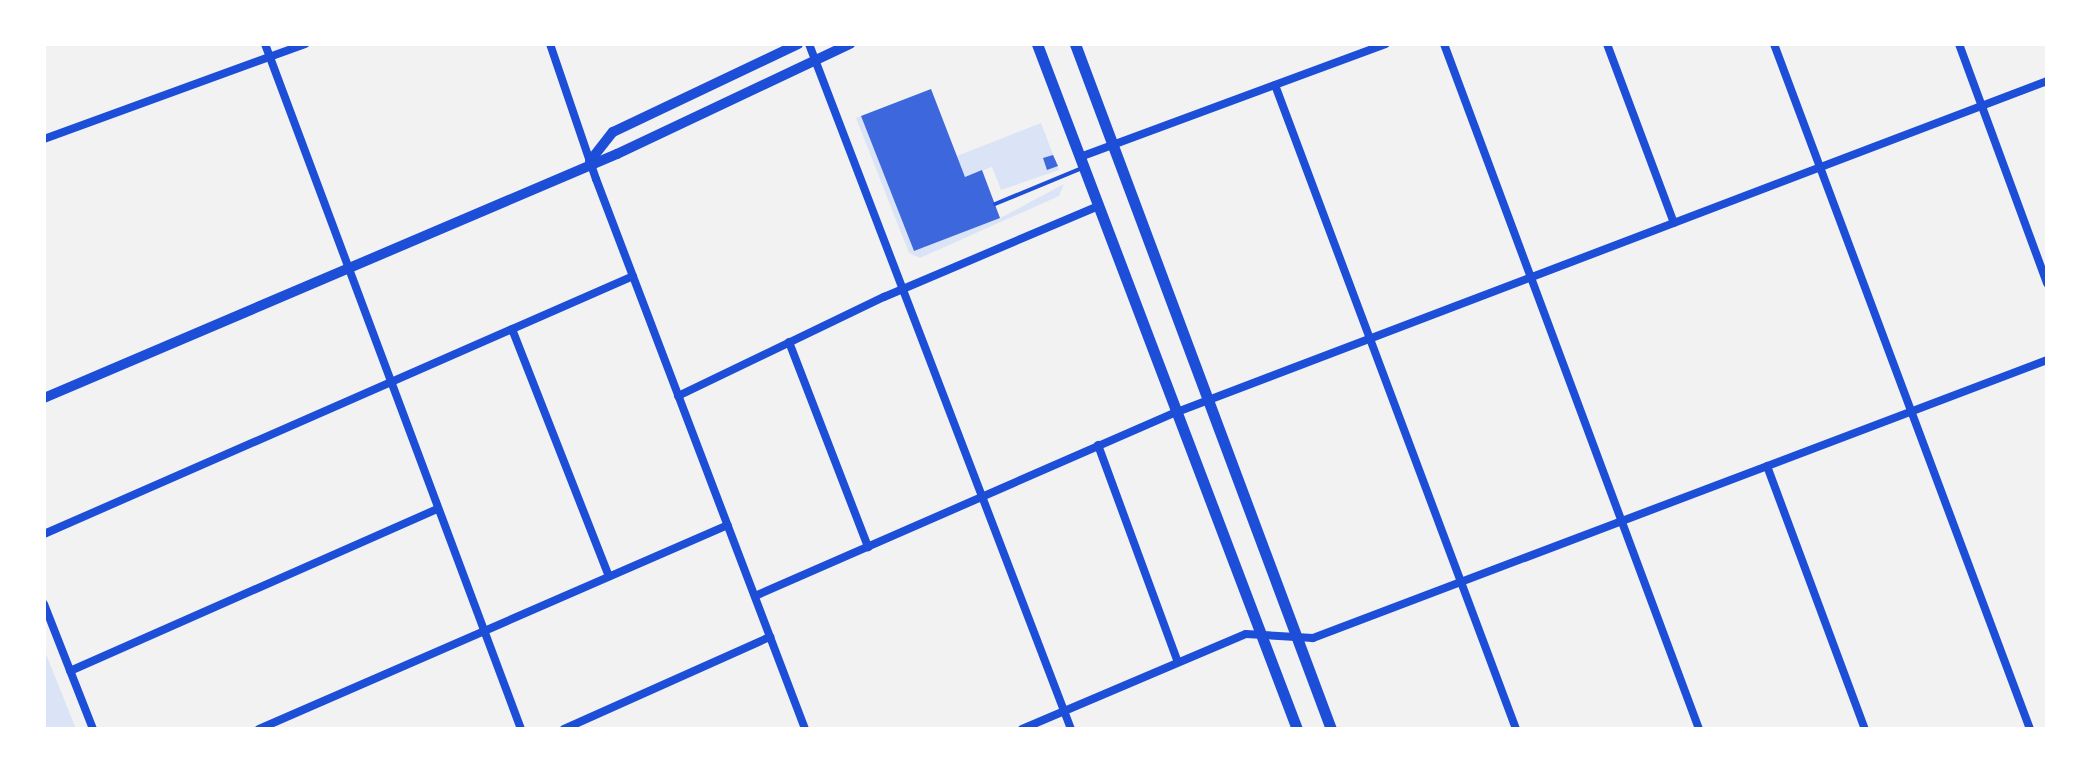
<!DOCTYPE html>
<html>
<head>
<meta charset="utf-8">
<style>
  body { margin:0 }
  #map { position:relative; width:2091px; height:773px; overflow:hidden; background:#f2f2f2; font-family:Cabin,sans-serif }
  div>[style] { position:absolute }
  .green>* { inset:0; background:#dbe4f7 }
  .building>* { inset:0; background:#3d67dc }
  .service>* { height:4px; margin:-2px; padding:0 2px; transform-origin:2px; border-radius:2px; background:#1d4ed8 }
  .minor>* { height:8px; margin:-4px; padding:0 4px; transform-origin:4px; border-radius:4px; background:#1d4ed8 }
  .tertiary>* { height:10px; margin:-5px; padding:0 5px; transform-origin:5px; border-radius:5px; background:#1d4ed8 }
  .secondary>* { height:11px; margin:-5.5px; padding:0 5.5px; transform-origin:5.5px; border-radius:5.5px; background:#1d4ed8 }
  span { translate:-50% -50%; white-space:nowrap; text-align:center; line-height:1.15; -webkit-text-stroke:7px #fff; paint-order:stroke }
  .frame { position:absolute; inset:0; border:46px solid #fff; pointer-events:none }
</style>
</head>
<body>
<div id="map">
  <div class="green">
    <div style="clip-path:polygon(861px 116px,914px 251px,1000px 218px,1064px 184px,1059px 196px,920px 258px,909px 253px,856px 118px)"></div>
    <div style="clip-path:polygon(1041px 123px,1059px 170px,1001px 190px,992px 167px,965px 177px,957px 156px)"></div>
    <div style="clip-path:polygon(44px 649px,76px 729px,44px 729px)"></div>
  </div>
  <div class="building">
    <div style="clip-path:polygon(931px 89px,965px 177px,982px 170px,1000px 218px,914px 251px,861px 116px)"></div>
    <div style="clip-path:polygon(1053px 155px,1058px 166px,1047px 170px,1043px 158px)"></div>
  </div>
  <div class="service">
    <div style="left:995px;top:204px;width:94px;rotate:-22.5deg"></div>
  </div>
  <div class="minor">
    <div style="left:265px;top:44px;width:731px;rotate:69.51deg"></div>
    <div style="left:550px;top:44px;width:143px;rotate:71.2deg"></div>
    <div style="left:596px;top:179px;width:588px;rotate:69.19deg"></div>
    <div style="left:809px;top:44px;width:733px;rotate:69.07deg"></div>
    <div style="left:1444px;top:44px;width:731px;rotate:69.58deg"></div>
    <div style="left:1607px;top:44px;width:191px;rotate:69.5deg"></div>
    <div style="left:1774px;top:44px;width:731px;rotate:69.51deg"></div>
    <div style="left:1959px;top:44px;width:255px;rotate:69.8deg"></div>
    <div style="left:1275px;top:85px;width:688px;rotate:69.48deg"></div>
    <div style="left:44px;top:139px;width:278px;rotate:-20deg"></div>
    <div style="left:1080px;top:157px;width:326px;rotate:-20.3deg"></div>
    <div style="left:512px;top:329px;width:265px;rotate:68.6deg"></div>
    <div style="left:789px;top:342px;width:220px;rotate:68.9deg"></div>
    <div style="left:678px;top:396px;width:229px;rotate:-25.7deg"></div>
    <div style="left:884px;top:297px;width:233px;rotate:-23deg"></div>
    <div style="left:1098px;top:445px;width:231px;rotate:69.8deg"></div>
    <div style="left:1767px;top:466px;width:281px;rotate:69.6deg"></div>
    <div style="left:44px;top:534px;width:643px;rotate:-23.65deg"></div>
    <div style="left:755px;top:596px;width:460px;rotate:-23.6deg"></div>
    <div style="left:1177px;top:412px;width:931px;rotate:-20.83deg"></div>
    <div style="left:44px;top:604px;width:134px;rotate:68.6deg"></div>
    <div style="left:70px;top:671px;width:401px;rotate:-23.8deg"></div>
    <div style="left:259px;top:729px;width:511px;rotate:-23.51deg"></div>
    <div style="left:564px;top:729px;width:226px;rotate:-24.1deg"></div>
    <div style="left:1022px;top:729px;width:243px;rotate:-23deg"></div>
    <div style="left:1246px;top:634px;width:67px;rotate:3.4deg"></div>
    <div style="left:1313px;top:638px;width:785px;rotate:-20.74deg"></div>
  </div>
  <div class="tertiary">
    <div style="left:590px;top:161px;width:37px;rotate:-52deg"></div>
    <div style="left:613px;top:132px;width:205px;rotate:-25.4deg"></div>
    <div style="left:44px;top:398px;width:623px;rotate:-23.07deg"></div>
    <div style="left:617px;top:154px;width:258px;rotate:-25.3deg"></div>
  </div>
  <div class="secondary">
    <div style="left:1037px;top:44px;width:733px;rotate:69.22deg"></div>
    <div style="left:1075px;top:44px;width:731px;rotate:69.51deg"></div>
  </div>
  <div class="frame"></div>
</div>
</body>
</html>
